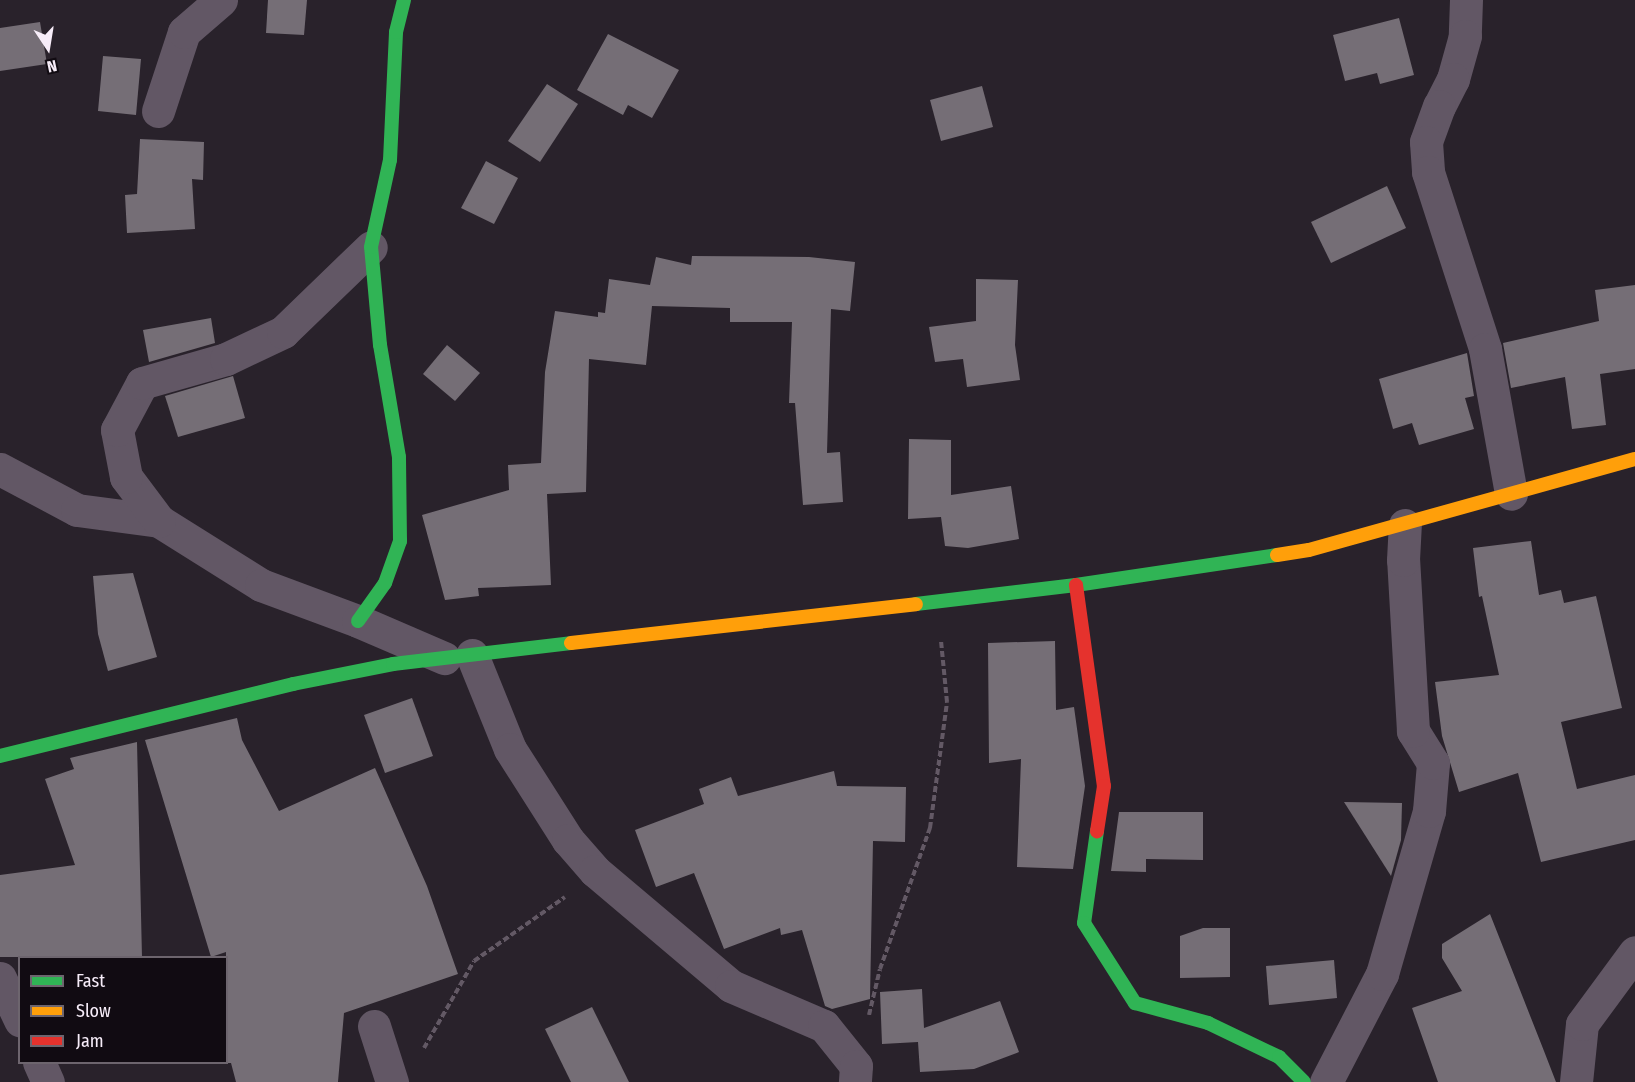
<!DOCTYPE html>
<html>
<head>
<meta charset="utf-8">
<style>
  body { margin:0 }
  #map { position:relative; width:1635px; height:1082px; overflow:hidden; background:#29222b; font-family:"Fira Sans Condensed",sans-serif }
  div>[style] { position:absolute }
  .building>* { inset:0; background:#756e76 }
  .path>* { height:4px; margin-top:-2px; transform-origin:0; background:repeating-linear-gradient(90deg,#635965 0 6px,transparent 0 9px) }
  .street>* { height:33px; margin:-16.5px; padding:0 16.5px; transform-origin:16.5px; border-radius:16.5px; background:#625765 }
  .fast>* { height:14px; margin:-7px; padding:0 7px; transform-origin:7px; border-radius:7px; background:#30b455 }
  .slow>* { height:14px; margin:-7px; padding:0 7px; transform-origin:7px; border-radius:7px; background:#ff9f0a }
  .jam>* { height:14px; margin:-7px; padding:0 7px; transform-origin:7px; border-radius:7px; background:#e5322d }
  span { translate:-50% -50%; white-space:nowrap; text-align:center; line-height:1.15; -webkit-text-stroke:6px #110b12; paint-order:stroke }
  .legend { position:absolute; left:18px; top:956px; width:210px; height:108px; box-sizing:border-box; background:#110b12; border:2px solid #6d656e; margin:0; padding:8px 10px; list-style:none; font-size:18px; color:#f7edf9 }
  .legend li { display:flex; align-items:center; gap:12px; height:30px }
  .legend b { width:30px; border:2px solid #6d656e }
  .north { position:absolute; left:18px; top:18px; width:60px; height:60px; -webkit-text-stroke:4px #110b12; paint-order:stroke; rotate:168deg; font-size:16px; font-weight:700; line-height:24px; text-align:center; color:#f7edf9 }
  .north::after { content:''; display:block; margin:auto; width:21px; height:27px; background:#f7edf9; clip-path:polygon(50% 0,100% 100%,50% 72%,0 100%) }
</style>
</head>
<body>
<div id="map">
  <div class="building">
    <div style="clip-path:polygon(268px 0,307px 0,304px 35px,266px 33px)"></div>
    <div style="clip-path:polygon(1399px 18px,1414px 75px,1380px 84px,1377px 73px,1345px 81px,1333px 35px)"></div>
    <div style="clip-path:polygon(40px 22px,47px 64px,0 71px,0 28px)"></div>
    <div style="clip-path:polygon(608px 34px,679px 70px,652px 118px,628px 105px,623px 115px,577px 90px)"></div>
    <div style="clip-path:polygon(103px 56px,141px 59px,136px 115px,98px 111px)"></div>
    <div style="clip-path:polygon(547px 84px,578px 104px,540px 162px,508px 141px)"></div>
    <div style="clip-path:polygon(982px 86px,993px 127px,941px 141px,930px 100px)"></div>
    <div style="clip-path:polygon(140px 139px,204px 142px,203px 180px,192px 179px,195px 229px,127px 233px,125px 195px,137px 194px)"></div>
    <div style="clip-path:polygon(486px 161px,518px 178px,494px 224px,461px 208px)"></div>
    <div style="clip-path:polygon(1387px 186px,1406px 228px,1331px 263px,1311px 222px)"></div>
    <div style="clip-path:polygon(692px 256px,809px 257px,855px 262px,850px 311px,831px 309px,827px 453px,840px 452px,843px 502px,803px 505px,795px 403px,789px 403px,792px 322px,730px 322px,730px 308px,652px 306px,646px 365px,589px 359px,586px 492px,547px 494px,551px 585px,478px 588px,479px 596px,445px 600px,422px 515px,509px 490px,508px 465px,541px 463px,545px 372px,555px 311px,598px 317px,598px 312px,605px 313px,609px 279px,650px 285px,656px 257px,691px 265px)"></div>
    <div style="clip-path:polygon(976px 279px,1018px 280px,1015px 345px,1020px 380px,967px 387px,963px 359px,935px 362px,929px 327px,976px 321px)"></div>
    <div style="clip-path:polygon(1635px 285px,1635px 369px,1600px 374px,1606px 425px,1572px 429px,1565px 377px,1511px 388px,1503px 343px,1599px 321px,1595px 290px)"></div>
    <div style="clip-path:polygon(211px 318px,215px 343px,149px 362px,143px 330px)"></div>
    <div style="clip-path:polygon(447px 345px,480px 373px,455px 401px,423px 374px)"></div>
    <div style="clip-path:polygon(1467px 353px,1474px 396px,1465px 398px,1474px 429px,1419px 445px,1412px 423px,1393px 429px,1379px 379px)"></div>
    <div style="clip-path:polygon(233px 376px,245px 418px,178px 437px,165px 396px)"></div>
    <div style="clip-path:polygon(909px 439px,951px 440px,951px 495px,1011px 486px,1019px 539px,968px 548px,945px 546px,941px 517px,908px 519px)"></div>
    <div style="clip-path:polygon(1531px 541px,1539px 595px,1561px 590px,1564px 603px,1596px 596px,1622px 708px,1561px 722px,1577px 789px,1635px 775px,1635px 840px,1541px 862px,1518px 773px,1459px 792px,1442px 736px,1435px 682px,1499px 675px,1482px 596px,1479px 597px,1473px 548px)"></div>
    <div style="clip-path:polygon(133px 573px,157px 657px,108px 671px,98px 634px,93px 576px)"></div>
    <div style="clip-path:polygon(1055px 641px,1056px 710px,1074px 707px,1085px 786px,1073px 869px,1017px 867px,1021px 759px,989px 763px,988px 643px)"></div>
    <div style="clip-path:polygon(412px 698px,433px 756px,385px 773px,364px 715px)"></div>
    <div style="clip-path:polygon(237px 718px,242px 740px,279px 811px,375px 768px,427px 886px,458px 974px,344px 1013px,338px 1082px,236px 1082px,231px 1063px,226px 1063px,226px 952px,211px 957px,145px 740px)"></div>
    <div style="clip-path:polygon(137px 742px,142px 957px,0 957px,0 875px,75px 865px,45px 779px,74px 769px,70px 758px)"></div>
    <div style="clip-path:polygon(834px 771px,837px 786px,906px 787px,905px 842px,873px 841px,870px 999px,832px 1009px,825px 1006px,802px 930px,781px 935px,780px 928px,724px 949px,694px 873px,656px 887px,635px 830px,704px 804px,699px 789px,731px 777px,738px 796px)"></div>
    <div style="clip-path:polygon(1344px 802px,1402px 803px,1401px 840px,1391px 876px)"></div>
    <div style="clip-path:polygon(1119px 812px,1203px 812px,1203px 860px,1146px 859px,1146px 872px,1111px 871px)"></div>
    <div style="clip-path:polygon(1490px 914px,1544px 1051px,1556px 1082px,1438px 1082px,1412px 1008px,1462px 991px,1442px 958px,1442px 944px)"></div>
    <div style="clip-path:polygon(1203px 928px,1230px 928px,1230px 977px,1180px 978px,1180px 936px)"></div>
    <div style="clip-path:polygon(1334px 960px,1337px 998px,1269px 1005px,1266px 966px)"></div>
    <div style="clip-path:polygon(922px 989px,924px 1028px,1000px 1001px,1019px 1052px,974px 1069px,920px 1072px,918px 1042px,882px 1044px,880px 992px)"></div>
    <div style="clip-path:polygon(592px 1007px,629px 1082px,571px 1082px,545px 1029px)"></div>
  </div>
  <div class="path">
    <div style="left:869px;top:1015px;width:47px;rotate:-76.6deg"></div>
    <div style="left:880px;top:969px;width:150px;rotate:-70.5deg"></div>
    <div style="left:930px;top:828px;width:127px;rotate:-82.3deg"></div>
    <div style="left:947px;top:702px;width:61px;rotate:-95.6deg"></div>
    <div style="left:424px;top:1048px;width:100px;rotate:-60.1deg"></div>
    <div style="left:474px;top:961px;width:111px;rotate:-35.1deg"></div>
  </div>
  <div class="street">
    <div style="left:1466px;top:0;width:36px;rotate:92deg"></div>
    <div style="left:1465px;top:36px;width:45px;rotate:105.6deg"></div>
    <div style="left:1453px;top:79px;width:30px;rotate:117deg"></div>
    <div style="left:1439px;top:106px;width:38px;rotate:110deg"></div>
    <div style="left:1426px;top:142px;width:30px;rotate:86deg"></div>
    <div style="left:1428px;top:172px;width:186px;rotate:72.1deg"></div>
    <div style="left:1485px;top:349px;width:147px;rotate:79.8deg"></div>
    <div style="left:158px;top:111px;width:83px;rotate:-71.8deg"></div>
    <div style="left:184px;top:32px;width:49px;rotate:-40.9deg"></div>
    <div style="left:0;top:469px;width:87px;rotate:28deg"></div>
    <div style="left:77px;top:510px;width:83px;rotate:7.6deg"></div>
    <div style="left:159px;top:521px;width:120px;rotate:32.1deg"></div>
    <div style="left:261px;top:585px;width:103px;rotate:20.4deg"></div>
    <div style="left:358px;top:621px;width:94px;rotate:23.3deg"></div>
    <div style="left:159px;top:521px;width:55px;rotate:-126.9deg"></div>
    <div style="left:126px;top:477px;width:48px;rotate:-100.8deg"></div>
    <div style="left:117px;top:430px;width:53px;rotate:-62deg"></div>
    <div style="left:142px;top:383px;width:87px;rotate:-15.9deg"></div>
    <div style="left:226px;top:359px;width:63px;rotate:-25.3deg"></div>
    <div style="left:283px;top:332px;width:122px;rotate:-44deg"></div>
    <div style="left:472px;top:655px;width:101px;rotate:68deg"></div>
    <div style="left:510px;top:749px;width:108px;rotate:57.5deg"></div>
    <div style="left:568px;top:840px;width:41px;rotate:48.9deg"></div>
    <div style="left:595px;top:871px;width:178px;rotate:40.2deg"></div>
    <div style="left:731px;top:986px;width:101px;rotate:23.3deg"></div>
    <div style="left:824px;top:1026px;width:51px;rotate:51.3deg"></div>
    <div style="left:856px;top:1066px;width:16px;rotate:94deg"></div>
    <div style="left:0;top:978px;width:47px;rotate:64.5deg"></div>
    <div style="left:374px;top:1026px;width:59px;rotate:72.2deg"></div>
    <div style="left:39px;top:1062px;width:22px;rotate:66deg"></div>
    <div style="left:1326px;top:1082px;width:122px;rotate:-62.6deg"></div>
    <div style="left:1382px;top:974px;width:170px;rotate:-73.9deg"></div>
    <div style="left:1429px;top:811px;width:48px;rotate:-85.2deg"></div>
    <div style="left:1433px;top:763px;width:38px;rotate:-122deg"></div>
    <div style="left:1413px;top:731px;width:171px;rotate:-93.3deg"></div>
    <div style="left:1403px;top:560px;width:35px;rotate:-87deg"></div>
    <div style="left:1576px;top:1082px;width:58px;rotate:-84.1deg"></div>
    <div style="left:1582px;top:1024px;width:89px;rotate:-53.6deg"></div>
  </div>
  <div class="fast">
    <div style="left:916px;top:604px;width:161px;rotate:-6.8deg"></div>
    <div style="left:1076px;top:585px;width:203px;rotate:-8.5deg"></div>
    <div style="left:358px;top:621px;width:47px;rotate:-54.6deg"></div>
    <div style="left:385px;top:583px;width:45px;rotate:-70.3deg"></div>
    <div style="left:400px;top:541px;width:84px;rotate:-90.7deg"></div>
    <div style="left:399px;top:457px;width:114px;rotate:-99.6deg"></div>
    <div style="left:380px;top:345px;width:98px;rotate:-95.2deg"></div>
    <div style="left:371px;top:247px;width:89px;rotate:-77.7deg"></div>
    <div style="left:390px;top:160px;width:128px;rotate:-87.3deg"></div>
    <div style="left:396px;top:32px;width:33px;rotate:-76deg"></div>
    <div style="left:0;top:756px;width:302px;rotate:-13.8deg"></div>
    <div style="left:293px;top:684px;width:102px;rotate:-11.3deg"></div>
    <div style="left:393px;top:664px;width:179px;rotate:-6.7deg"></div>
    <div style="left:1097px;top:831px;width:93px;rotate:98deg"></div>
    <div style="left:1084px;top:923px;width:95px;rotate:57.5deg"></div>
    <div style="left:1135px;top:1003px;width:76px;rotate:15.3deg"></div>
    <div style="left:1208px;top:1023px;width:79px;rotate:25.6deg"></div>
    <div style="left:1279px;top:1057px;width:35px;rotate:45deg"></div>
  </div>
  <div class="slow">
    <div style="left:1277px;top:555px;width:32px;rotate:-9deg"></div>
    <div style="left:1309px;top:550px;width:338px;rotate:-15.6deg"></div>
    <div style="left:571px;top:643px;width:347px;rotate:-6.4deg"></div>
  </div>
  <div class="jam">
    <div style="left:1076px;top:585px;width:203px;rotate:82.1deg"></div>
    <div style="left:1104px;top:786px;width:46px;rotate:98.8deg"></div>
  </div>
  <ul class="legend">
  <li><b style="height:8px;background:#30b455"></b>Fast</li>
  <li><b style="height:8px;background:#ff9f0a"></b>Slow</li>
  <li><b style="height:8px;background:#e5322d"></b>Jam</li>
  </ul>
  <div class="north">N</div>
</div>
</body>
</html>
